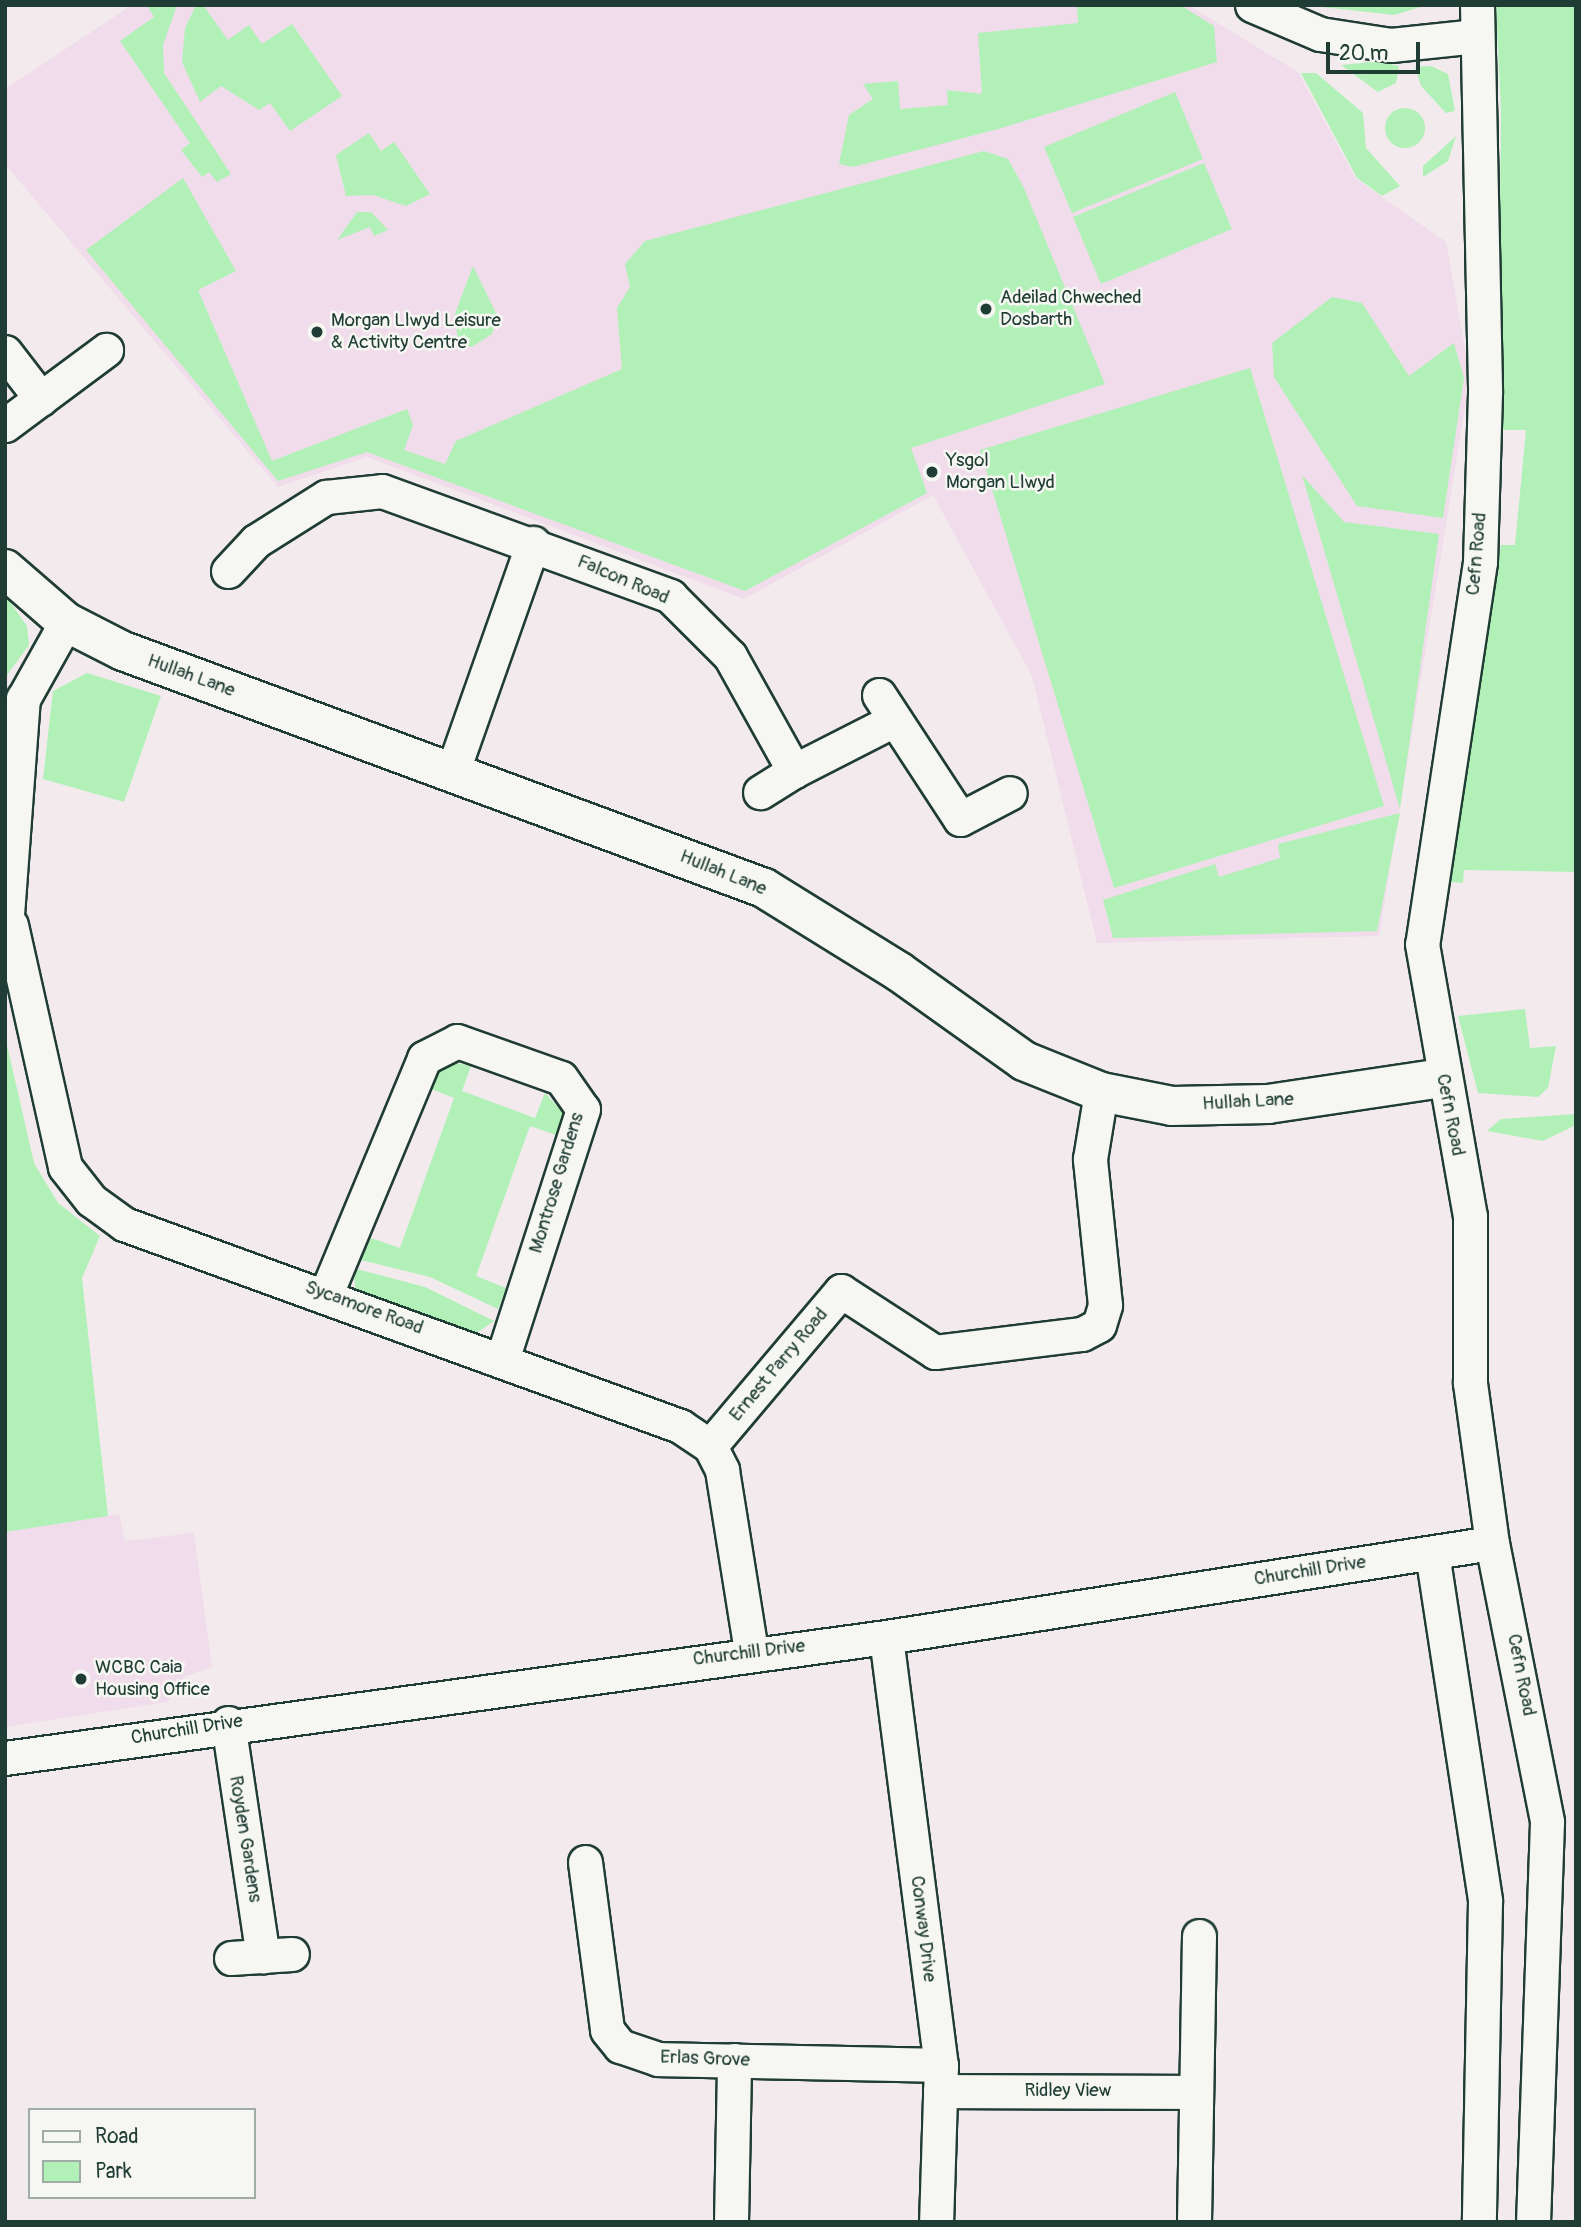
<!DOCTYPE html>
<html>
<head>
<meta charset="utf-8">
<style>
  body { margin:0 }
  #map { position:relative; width:1581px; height:2227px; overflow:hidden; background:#f3eaee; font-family:Pangolin,sans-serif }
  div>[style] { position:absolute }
  .built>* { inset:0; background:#f0dcea }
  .green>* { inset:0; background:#b1f1b8 }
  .round { border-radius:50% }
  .roads { filter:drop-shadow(2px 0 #1f3d34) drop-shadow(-2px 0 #1f3d34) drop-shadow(0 2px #1f3d34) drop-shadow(0 -2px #1f3d34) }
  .street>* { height:33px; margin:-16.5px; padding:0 16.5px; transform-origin:16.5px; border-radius:16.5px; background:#f6f6f2 }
  .secondary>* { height:38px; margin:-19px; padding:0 19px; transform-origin:19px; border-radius:19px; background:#f6f6f2 }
  .dots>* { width:19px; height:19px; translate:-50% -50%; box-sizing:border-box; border:4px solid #f6f6f2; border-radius:50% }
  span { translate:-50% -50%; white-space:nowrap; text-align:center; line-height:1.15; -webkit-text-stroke:5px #f6f6f2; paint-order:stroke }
  .poi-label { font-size:19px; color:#1f3d34 }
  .left { translate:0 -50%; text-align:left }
  .street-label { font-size:19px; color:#1f3d34 }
  .frame { position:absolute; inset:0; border:7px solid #1f3d34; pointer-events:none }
  .legend { position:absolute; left:28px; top:2108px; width:228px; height:91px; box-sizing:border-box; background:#f6f6f2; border:2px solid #a0aca6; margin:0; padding:9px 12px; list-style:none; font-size:21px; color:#1f3d34 }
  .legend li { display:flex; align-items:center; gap:14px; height:35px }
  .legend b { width:35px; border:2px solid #a0aca6 }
  .scale { position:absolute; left:1326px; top:42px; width:94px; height:32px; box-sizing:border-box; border:4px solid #1f3d34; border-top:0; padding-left:9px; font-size:21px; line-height:24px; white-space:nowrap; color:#1f3d34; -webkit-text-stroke:5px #f6f6f2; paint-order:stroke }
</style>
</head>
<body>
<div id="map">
  <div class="built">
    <div style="clip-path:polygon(132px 5px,1188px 5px,1298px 72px,1356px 179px,1446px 242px,1470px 377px,1379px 936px,1097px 943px,1032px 676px,933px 495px,744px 599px,367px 457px,278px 487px,5px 164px,5px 89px)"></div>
    <div style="clip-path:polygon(119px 1514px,125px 1541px,194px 1533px,212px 1667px,185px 1676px,167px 1702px,5px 1727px,5px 1532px)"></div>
  </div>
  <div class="green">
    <div style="clip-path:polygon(147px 5px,177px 5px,163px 45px,164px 73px,231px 174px,217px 182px,209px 172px,202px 177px,181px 150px,190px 143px,120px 41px,154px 17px)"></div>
    <div style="clip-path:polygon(196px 5px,203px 5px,228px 40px,249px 25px,262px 44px,292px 24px,342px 96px,290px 131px,270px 103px,259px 110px,221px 86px,200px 102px,182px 62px,185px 28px)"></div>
    <div style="clip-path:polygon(1077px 5px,1180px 5px,1214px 26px,1217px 62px,998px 129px,853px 167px,839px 164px,849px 115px,873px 99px,863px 84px,898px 81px,900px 109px,948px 105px,947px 90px,982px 94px,978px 33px,1078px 23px)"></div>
    <div style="clip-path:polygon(1304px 5px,1427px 5px,1394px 15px)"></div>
    <div style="clip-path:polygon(1496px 5px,1576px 5px,1576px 872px,1464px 870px,1463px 883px,1451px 882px,1445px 871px,1501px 545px,1515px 545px,1526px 430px,1498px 430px,1501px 112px)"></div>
    <div style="clip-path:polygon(1378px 61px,1399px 66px,1396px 83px,1378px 92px,1341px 65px)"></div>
    <div style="clip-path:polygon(1431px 66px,1448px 74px,1455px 111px,1446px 113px,1421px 86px,1415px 67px)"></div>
    <div style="clip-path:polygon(1301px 73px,1316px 73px,1363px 113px,1366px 148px,1400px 186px,1382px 196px,1357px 178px)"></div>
    <div style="clip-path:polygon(1175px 92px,1203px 159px,1072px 213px,1044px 147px)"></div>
    <div class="round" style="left:1385px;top:108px;width:40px;height:40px"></div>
    <div style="clip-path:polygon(369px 133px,381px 151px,394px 142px,430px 194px,406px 206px,373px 195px,346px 196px,336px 155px)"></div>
    <div style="clip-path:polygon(1456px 136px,1448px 161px,1423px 177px,1423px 166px)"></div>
    <div style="clip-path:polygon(984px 151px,1008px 159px,1023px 186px,1105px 384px,911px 448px,927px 493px,745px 591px,367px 452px,278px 481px,86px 250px,183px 178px,236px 271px,198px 290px,272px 461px,407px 409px,413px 425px,404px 450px,445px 464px,456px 441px,622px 369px,617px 308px,630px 287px,625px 264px,645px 241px)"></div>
    <div style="clip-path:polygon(1204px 163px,1232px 229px,1101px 284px,1073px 217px)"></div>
    <div style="clip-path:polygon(357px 212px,371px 212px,388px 230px,374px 236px,370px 227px,337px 240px)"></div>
    <div style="clip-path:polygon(473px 266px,498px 317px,492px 334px,472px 347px,458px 343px,455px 314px)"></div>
    <div style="clip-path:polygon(1332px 297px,1362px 303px,1409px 376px,1454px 343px,1464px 378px,1443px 518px,1357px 506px,1274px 377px,1272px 343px)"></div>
    <div style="clip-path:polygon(1250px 368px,1384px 806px,1114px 888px,980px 450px)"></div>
    <div style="clip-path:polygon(1302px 475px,1344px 522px,1439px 534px,1400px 809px)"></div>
    <div style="clip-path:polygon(5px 595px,27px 626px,29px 645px,5px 678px)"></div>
    <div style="clip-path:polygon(87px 673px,161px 696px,124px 802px,43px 779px,53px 691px)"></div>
    <div style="clip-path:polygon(1400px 813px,1377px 931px,1113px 938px,1103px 900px,1215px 864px,1219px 877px,1280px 858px,1278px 844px)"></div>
    <div style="clip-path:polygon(1525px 1009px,1530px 1048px,1556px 1046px,1548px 1088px,1538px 1097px,1478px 1093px,1458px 1016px)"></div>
    <div style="clip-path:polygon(5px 1036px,34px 1163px,58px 1203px,100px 1236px,82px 1278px,108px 1516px,5px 1532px)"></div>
    <div style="clip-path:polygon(450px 1062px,471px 1066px,462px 1091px,535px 1118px,545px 1093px,564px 1114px,556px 1135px,530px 1126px,476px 1276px,506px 1288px,498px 1309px,430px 1277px,357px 1259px,365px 1236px,400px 1248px,454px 1098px,426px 1087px,431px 1074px)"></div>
    <div style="clip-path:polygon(1576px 1114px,1576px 1125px,1543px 1141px,1487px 1131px,1501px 1119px)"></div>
    <div style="clip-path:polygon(353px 1268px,425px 1287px,494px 1321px,475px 1334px,462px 1333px,356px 1292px)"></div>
  </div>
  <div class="roads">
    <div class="street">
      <div style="left:1252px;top:5px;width:74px;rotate:23.1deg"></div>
      <div style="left:1320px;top:34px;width:72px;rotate:8.8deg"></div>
      <div style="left:1391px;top:45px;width:86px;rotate:-6deg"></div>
      <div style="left:1477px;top:5px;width:388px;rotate:88.8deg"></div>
      <div style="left:1485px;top:393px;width:169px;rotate:91.7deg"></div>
      <div style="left:1480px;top:562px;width:386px;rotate:98.6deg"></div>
      <div style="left:1422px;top:944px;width:276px;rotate:80deg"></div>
      <div style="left:1470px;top:1216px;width:167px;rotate:90deg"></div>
      <div style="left:1470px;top:1383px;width:162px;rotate:82.2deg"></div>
      <div style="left:1492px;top:1543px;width:284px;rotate:78.8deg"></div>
      <div style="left:1547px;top:1822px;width:400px;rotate:92deg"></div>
      <div style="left:5px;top:352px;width:59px;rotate:52.5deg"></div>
      <div style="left:5px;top:425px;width:126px;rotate:-36.6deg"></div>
      <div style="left:228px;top:571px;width:41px;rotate:-47deg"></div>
      <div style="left:256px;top:541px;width:83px;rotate:-32.2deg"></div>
      <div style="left:326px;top:497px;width:56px;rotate:-6.1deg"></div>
      <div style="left:382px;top:491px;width:307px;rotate:20deg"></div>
      <div style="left:670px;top:596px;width:85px;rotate:45deg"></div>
      <div style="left:730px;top:656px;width:132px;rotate:60.9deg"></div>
      <div style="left:794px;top:771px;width:40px;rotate:148deg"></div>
      <div style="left:879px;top:695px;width:148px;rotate:56.8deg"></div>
      <div style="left:960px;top:819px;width:56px;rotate:-27.5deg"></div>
      <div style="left:794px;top:771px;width:112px;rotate:-27deg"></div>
      <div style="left:452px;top:773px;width:244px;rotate:-70.6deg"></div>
      <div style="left:11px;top:925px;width:248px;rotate:77.4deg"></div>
      <div style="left:65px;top:1167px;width:42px;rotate:51.8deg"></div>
      <div style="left:91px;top:1200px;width:41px;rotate:36deg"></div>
      <div style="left:124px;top:1224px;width:592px;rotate:19.97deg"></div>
      <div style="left:680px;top:1426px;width:36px;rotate:34deg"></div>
      <div style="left:710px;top:1446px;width:27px;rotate:63deg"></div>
      <div style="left:722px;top:1470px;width:184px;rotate:80.9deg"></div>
      <div style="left:5px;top:942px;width:244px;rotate:-85.8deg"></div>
      <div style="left:23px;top:699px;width:88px;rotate:-60.8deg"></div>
      <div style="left:326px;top:1294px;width:256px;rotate:-67.4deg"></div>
      <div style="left:424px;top:1058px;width:37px;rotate:-27deg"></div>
      <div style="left:457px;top:1041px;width:110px;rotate:19.6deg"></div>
      <div style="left:561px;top:1078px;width:38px;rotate:55deg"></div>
      <div style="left:583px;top:1109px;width:261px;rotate:107.9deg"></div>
      <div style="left:710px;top:1446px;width:203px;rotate:-49.8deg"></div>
      <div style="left:841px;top:1291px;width:112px;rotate:33deg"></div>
      <div style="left:935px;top:1352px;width:148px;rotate:-7deg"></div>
      <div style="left:1082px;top:1334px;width:19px;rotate:-28deg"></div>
      <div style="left:1099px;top:1325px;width:21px;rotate:-73deg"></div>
      <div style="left:1105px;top:1305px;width:147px;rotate:-95.9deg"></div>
      <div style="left:1090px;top:1159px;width:68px;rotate:-80.7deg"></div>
      <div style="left:1432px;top:1553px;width:352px;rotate:81.3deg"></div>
      <div style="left:1485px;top:1901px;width:321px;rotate:91.1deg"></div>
      <div style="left:886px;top:1637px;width:432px;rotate:82.7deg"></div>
      <div style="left:941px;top:2065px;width:157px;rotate:91.8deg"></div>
      <div style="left:228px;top:1723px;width:236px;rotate:81.5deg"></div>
      <div style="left:5px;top:1758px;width:889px;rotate:-7.82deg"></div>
      <div style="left:886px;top:1637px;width:613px;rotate:-8.82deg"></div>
      <div style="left:585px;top:1862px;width:169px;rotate:82.5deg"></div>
      <div style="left:607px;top:2030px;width:21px;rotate:51deg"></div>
      <div style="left:620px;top:2046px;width:40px;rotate:18.9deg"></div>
      <div style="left:658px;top:2059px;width:283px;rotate:1.2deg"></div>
      <div style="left:231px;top:1958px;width:61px;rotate:-3.8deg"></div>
      <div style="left:940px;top:2091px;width:255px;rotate:0.2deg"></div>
      <div style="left:731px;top:2222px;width:162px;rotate:-88.9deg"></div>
      <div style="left:1194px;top:2222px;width:286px;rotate:-89deg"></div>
    </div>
    <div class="secondary">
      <div style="left:5px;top:569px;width:81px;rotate:41deg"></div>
      <div style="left:66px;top:622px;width:64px;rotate:27deg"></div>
      <div style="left:123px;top:651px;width:683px;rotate:20.29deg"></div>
      <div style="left:764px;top:888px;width:158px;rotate:31.8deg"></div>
      <div style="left:898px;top:971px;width:155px;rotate:35.5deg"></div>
      <div style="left:1024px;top:1061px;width:83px;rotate:21.9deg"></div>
      <div style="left:1101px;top:1092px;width:72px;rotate:11.2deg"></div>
      <div style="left:1172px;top:1106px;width:96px;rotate:-1.2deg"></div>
      <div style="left:1268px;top:1104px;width:176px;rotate:-8.5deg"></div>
    </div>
  </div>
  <div class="dots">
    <div style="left:986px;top:309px;background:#1f3d34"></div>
    <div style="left:317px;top:332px;background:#1f3d34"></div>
    <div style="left:932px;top:472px;background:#1f3d34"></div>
    <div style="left:81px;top:1679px;background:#1f3d34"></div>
  </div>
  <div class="poi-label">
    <span class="left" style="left:1000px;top:309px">Adeilad Chweched<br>Dosbarth</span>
    <span class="left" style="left:331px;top:332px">Morgan Llwyd Leisure<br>&amp; Activity Centre</span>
    <span class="left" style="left:946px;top:472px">Ysgol<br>Morgan Llwyd</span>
    <span class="left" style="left:95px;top:1679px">WCBC Caia<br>Housing Office</span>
  </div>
  <div class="street-label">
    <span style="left:1477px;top:554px;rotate:-85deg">Cefn Road</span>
    <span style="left:623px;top:580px;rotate:23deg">Falcon Road</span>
    <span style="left:191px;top:676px;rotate:20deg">Hullah Lane</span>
    <span style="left:723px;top:873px;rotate:22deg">Hullah Lane</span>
    <span style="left:1248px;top:1102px;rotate:-3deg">Hullah Lane</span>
    <span style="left:1450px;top:1115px;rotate:79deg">Cefn Road</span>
    <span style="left:557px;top:1183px;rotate:-73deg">Montrose Gardens</span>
    <span style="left:364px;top:1308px;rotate:20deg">Sycamore Road</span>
    <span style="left:779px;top:1365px;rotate:-50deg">Ernest Parry Road</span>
    <span style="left:1310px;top:1571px;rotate:-9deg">Churchill Drive</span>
    <span style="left:749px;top:1653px;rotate:-7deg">Churchill Drive</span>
    <span style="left:1521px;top:1675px;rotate:79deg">Cefn Road</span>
    <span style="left:187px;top:1730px;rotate:-9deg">Churchill Drive</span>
    <span style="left:245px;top:1839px;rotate:81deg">Royden Gardens</span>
    <span style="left:923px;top:1929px;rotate:83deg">Conway Drive</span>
    <span style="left:705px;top:2059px;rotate:2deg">Erlas Grove</span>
    <span style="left:1068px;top:2091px">Ridley View</span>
  </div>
  <div class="frame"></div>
  <ul class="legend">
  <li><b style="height:9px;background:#f6f6f2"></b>Road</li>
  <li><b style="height:19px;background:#b1f1b8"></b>Park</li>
  </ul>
  <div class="scale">20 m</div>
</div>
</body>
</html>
